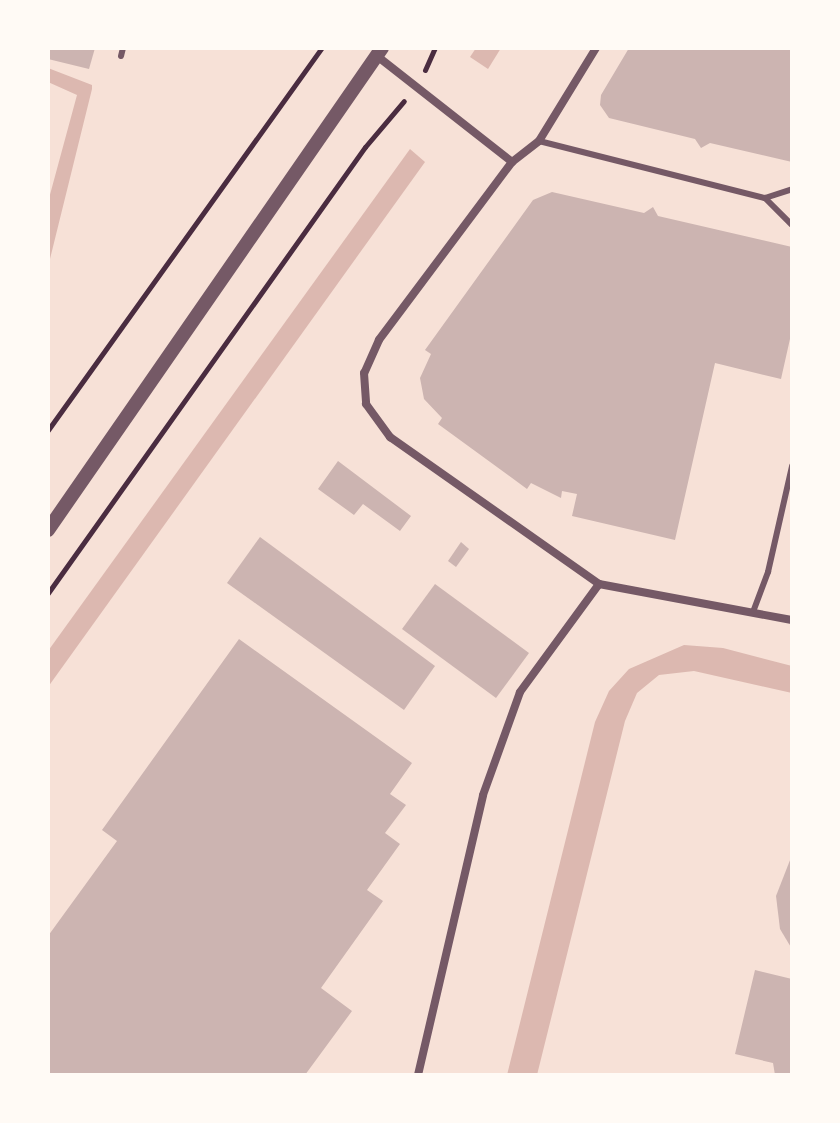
<!DOCTYPE html>
<html>
<head>
<meta charset="utf-8">
<style>
  body { margin:0 }
  #map { position:relative; width:840px; height:1123px; overflow:hidden; background:#f7e1d7; font-family:"Fira Sans",sans-serif }
  div>[style] { position:absolute }
  .water>* { inset:0; background:#dcb8b0 }
  .building>* { inset:0; background:#ccb4b1 }
  .path>* { height:5px; margin:-2.5px; padding:0 2.5px; transform-origin:2.5px; border-radius:2.5px; background:#4a2c40 }
  .service>* { height:6px; margin:-3px; padding:0 3px; transform-origin:3px; border-radius:3px; background:#755966 }
  .minor>* { height:8px; margin:-4px; padding:0 4px; transform-origin:4px; border-radius:4px; background:#755966 }
  .tertiary>* { height:14px; margin:-7px; padding:0 7px; transform-origin:7px; border-radius:7px; background:#755966 }
  span { translate:-50% -50%; white-space:nowrap; text-align:center; line-height:1.15; -webkit-text-stroke:7px #fffaf5; paint-order:stroke }
  .frame { position:absolute; inset:0; border:50px solid #fffaf5; pointer-events:none }
</style>
</head>
<body>
<div id="map">
  <div class="water">
    <div style="clip-path:polygon(476px 48px,501px 48px,488px 69px,470px 57px)"></div>
    <div style="clip-path:polygon(48px 68px,92px 85px,92px 89px,48px 267px,48px 202px,77px 95px,48px 82px)"></div>
    <div style="clip-path:polygon(410px 149px,425px 162px,48px 687px,48px 651px)"></div>
    <div style="clip-path:polygon(684px 645px,723px 648px,792px 666px,792px 693px,694px 671px,659px 675px,637px 693px,625px 721px,537px 1075px,507px 1075px,595px 722px,609px 691px,629px 669px)"></div>
  </div>
  <div class="building">
    <div style="clip-path:polygon(48px 48px,95px 48px,89px 69px,48px 59px)"></div>
    <div style="clip-path:polygon(629px 48px,792px 48px,792px 162px,710px 143px,701px 148px,695px 139px,609px 118px,600px 105px,601px 95px)"></div>
    <div style="clip-path:polygon(552px 192px,644px 213px,653px 207px,658px 216px,792px 247px,792px 330px,781px 379px,715px 363px,675px 540px,572px 516px,577px 494px,562px 491px,561px 498px,531px 483px,527px 489px,438px 424px,442px 418px,424px 399px,420px 378px,431px 354px,425px 350px,533px 200px)"></div>
    <div style="clip-path:polygon(338px 461px,411px 516px,400px 531px,363px 504px,354px 515px,318px 489px)"></div>
    <div style="clip-path:polygon(260px 537px,435px 666px,404px 710px,227px 583px)"></div>
    <div style="clip-path:polygon(461px 542px,469px 549px,456px 567px,448px 561px)"></div>
    <div style="clip-path:polygon(435px 584px,529px 653px,496px 698px,402px 629px)"></div>
    <div style="clip-path:polygon(239px 639px,412px 763px,390px 794px,406px 805px,385px 833px,400px 844px,367px 890px,383px 901px,321px 988px,352px 1011px,305px 1075px,48px 1075px,48px 936px,117px 841px,102px 830px)"></div>
    <div style="clip-path:polygon(792px 855px,792px 949px,780px 929px,776px 896px)"></div>
    <div style="clip-path:polygon(755px 970px,792px 979px,792px 1075px,775px 1075px,773px 1063px,735px 1054px)"></div>
  </div>
  <div class="path">
    <div style="left:425px;top:70px;width:24px;rotate:-66deg"></div>
    <div style="left:48px;top:430px;width:470px;rotate:-54.4deg"></div>
    <div style="left:48px;top:593px;width:547px;rotate:-54.6deg"></div>
    <div style="left:365px;top:147px;width:60px;rotate:-49.7deg"></div>
  </div>
  <div class="service">
    <div style="left:121px;top:56px;width:8px;rotate:-76deg"></div>
    <div style="left:539px;top:141px;width:233px;rotate:14.2deg"></div>
    <div style="left:765px;top:198px;width:38px;rotate:45deg"></div>
    <div style="left:765px;top:198px;width:28px;rotate:-18deg"></div>
    <div style="left:753px;top:612px;width:43px;rotate:-69.4deg"></div>
    <div style="left:768px;top:572px;width:109px;rotate:-77.2deg"></div>
  </div>
  <div class="minor">
    <div style="left:596px;top:48px;width:109px;rotate:121.5deg"></div>
    <div style="left:539px;top:141px;width:34px;rotate:142deg"></div>
    <div style="left:512px;top:162px;width:222px;rotate:126.8deg"></div>
    <div style="left:379px;top:340px;width:36px;rotate:114deg"></div>
    <div style="left:364px;top:373px;width:31px;rotate:86deg"></div>
    <div style="left:366px;top:404px;width:41px;rotate:54deg"></div>
    <div style="left:390px;top:437px;width:256px;rotate:35.1deg"></div>
    <div style="left:599px;top:584px;width:196px;rotate:10.6deg"></div>
    <div style="left:377px;top:56px;width:172px;rotate:38.1deg"></div>
    <div style="left:418px;top:1075px;width:287px;rotate:-76.9deg"></div>
    <div style="left:483px;top:795px;width:109px;rotate:-70.2deg"></div>
    <div style="left:520px;top:692px;width:134px;rotate:-53.8deg"></div>
  </div>
  <div class="tertiary">
    <div style="left:48px;top:530px;width:586px;rotate:-55.28deg"></div>
  </div>
  <div class="frame"></div>
</div>
</body>
</html>
